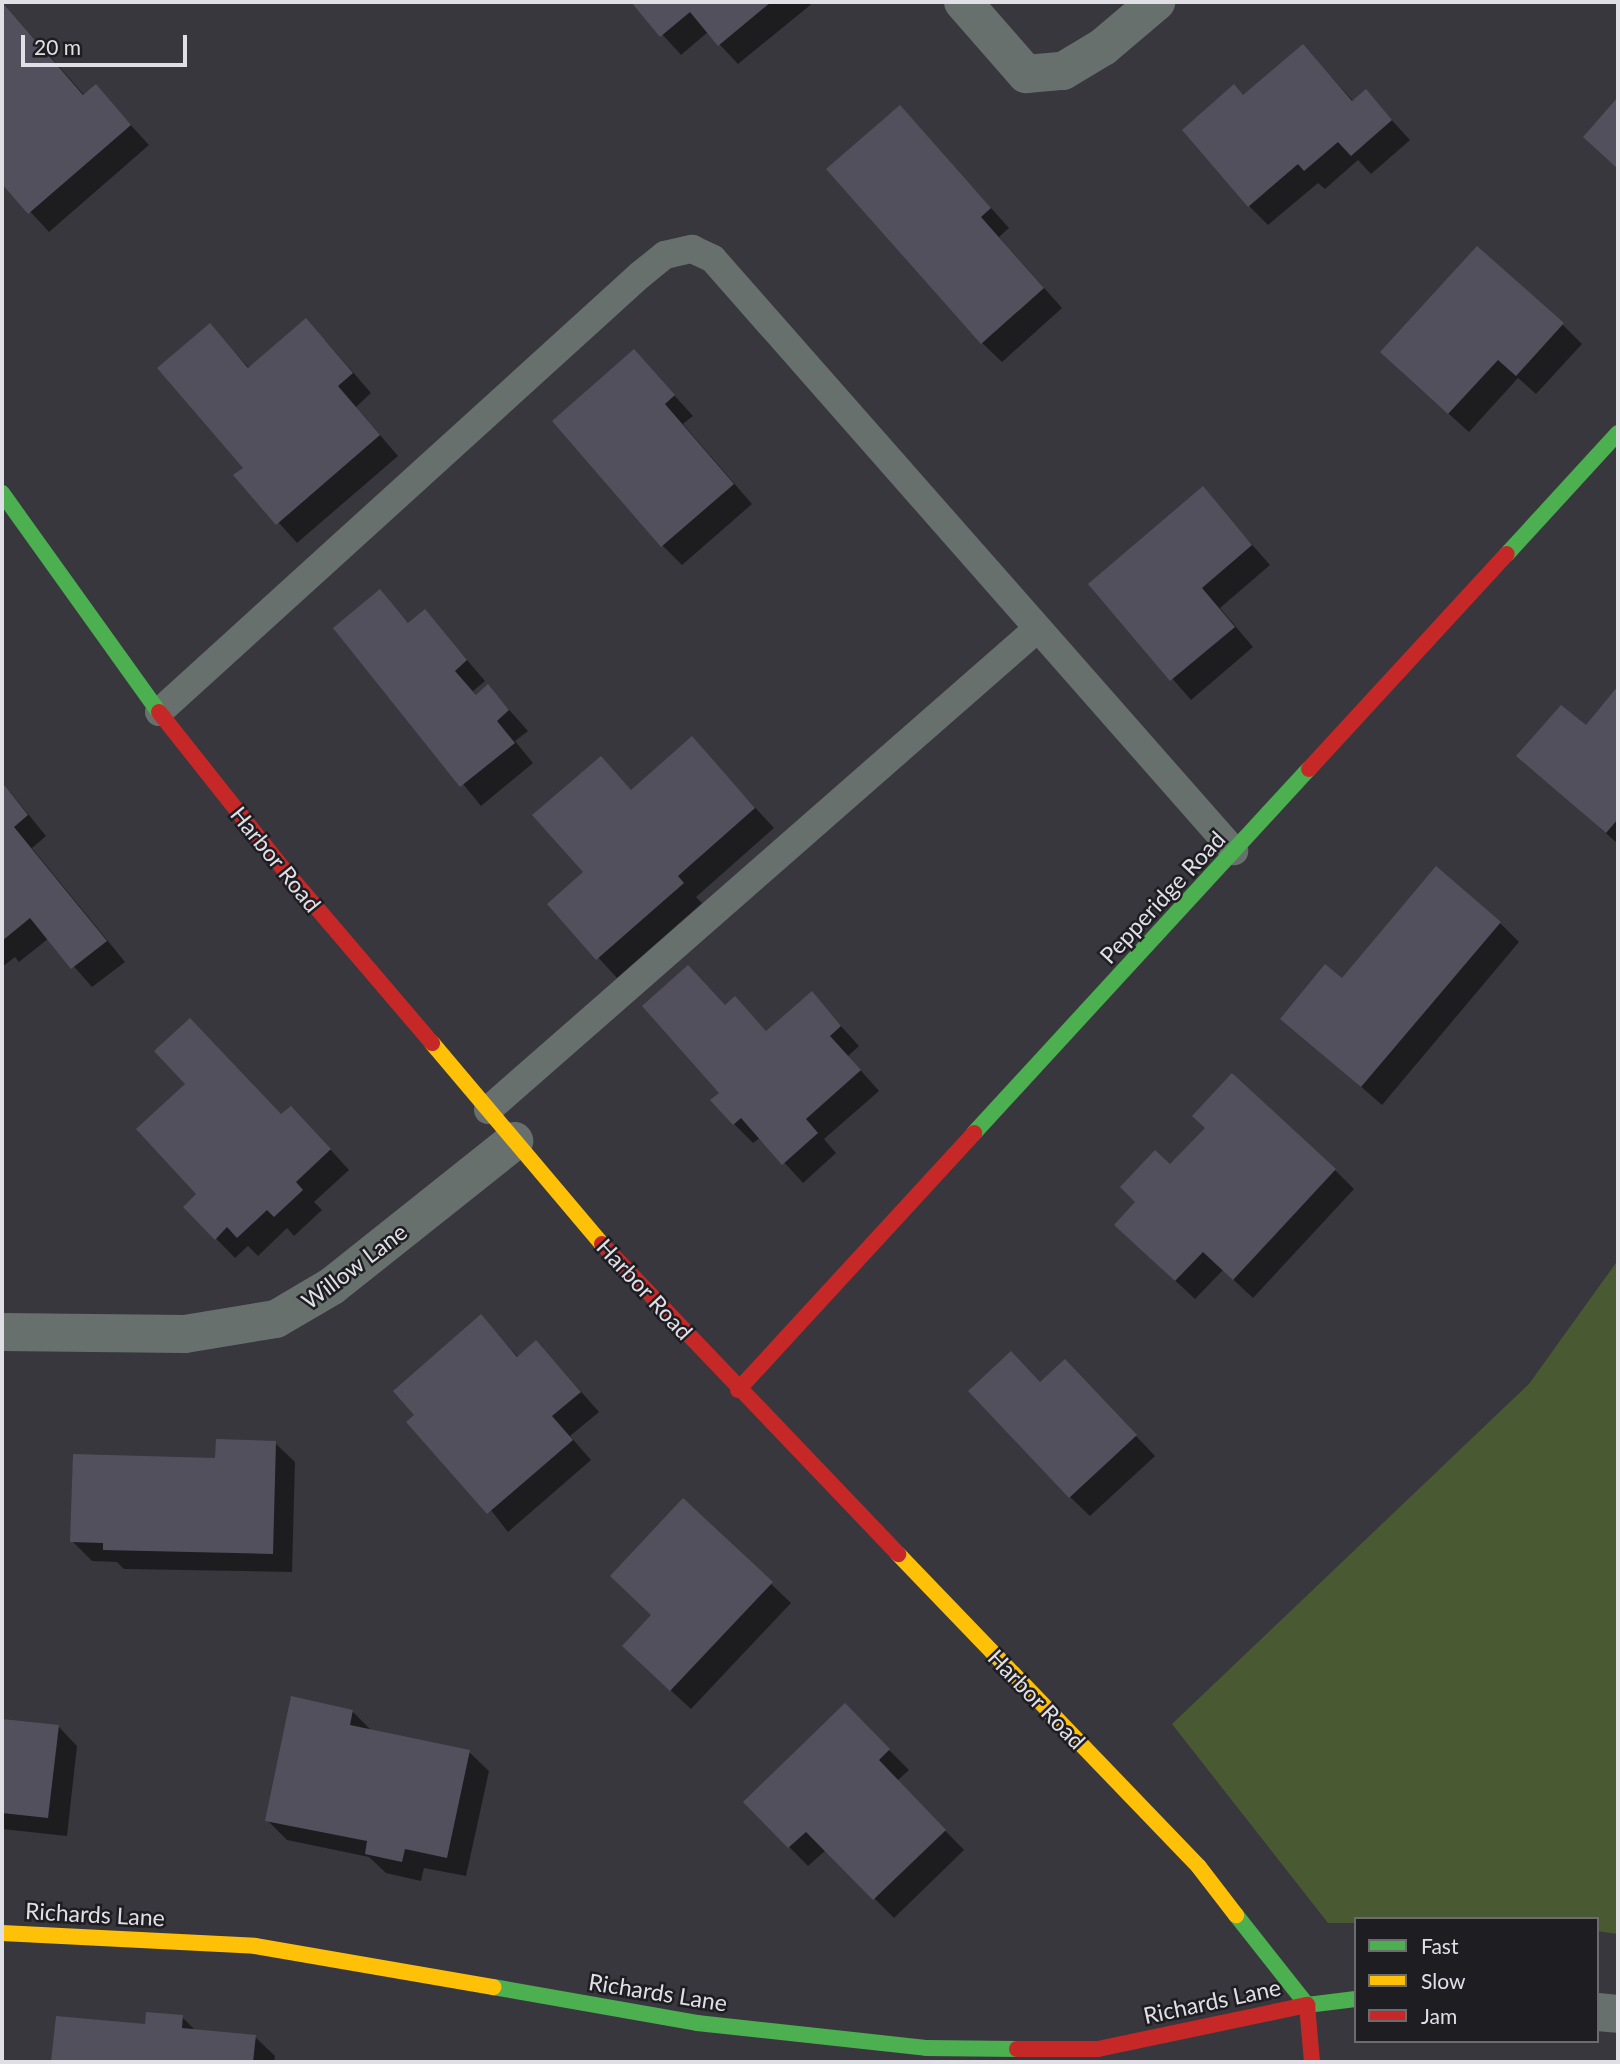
<!DOCTYPE html>
<html>
<head>
<meta charset="utf-8">
<style>
  body { margin:0 }
  #map { position:relative; width:1620px; height:2064px; overflow:hidden; background:#38373d; font-family:Lato,sans-serif }
  div>[style] { position:absolute }
  .green>* { inset:0; background:#495931 }
  .shadow>* { inset:0; background:#0007 }
  .building>* { inset:0; background:#52505c }
  .lane>* { height:28px; margin:-14px; padding:0 14px; transform-origin:14px; border-radius:14px; background:#68706e }
  .street>* { height:38px; margin:-19px; padding:0 19px; transform-origin:19px; border-radius:19px; background:#68706e }
  .fast>* { height:16px; margin:-8px; padding:0 8px; transform-origin:8px; border-radius:8px; background:#4caf50 }
  .slow>* { height:16px; margin:-8px; padding:0 8px; transform-origin:8px; border-radius:8px; background:#ffc107 }
  .jam>* { height:16px; margin:-8px; padding:0 8px; transform-origin:8px; border-radius:8px; background:#c62828 }
  span { translate:-50% -50%; white-space:nowrap; text-align:center; line-height:1.15; -webkit-text-stroke:5px #1e1d22; paint-order:stroke }
  .street-label { font-size:23px; color:#e0dfe6 }
  .frame { position:absolute; inset:0; border:4px solid #e0dfe6; pointer-events:none }
  .legend { position:absolute; left:1354px; top:1917px; width:245px; height:126px; box-sizing:border-box; background:#1e1d22; border:2px solid #6c6b70; margin:0; padding:9px 12px; list-style:none; font-size:21px; color:#e0dfe6 }
  .legend li { display:flex; align-items:center; gap:14px; height:35px }
  .legend b { width:35px; border:2px solid #6c6b70 }
  .scale { position:absolute; left:21px; top:35px; width:166px; height:32px; box-sizing:border-box; border:4px solid #e0dfe6; border-top:0; padding-left:9px; font-size:21px; line-height:24px; white-space:nowrap; color:#e0dfe6; -webkit-text-stroke:5px #1e1d22; paint-order:stroke }
</style>
</head>
<body>
<div id="map">
  <div class="green">
    <div style="clip-path:polygon(1618px 1260px,1618px 1934px,1597px 1931px,1597px 1919px,1356px 1919px,1356px 1923px,1328px 1923px,1172px 1724px,1529px 1384px)"></div>
  </div>
  <div class="shadow">
    <div style="clip-path:polygon(2px 2px,85px 96px,96px 87px,149px 145px,49px 232px,2px 181px)"></div>
    <div style="clip-path:polygon(633px 2px,814px 2px,738px 64px,708px 32px,681px 55px)"></div>
    <div style="clip-path:polygon(1303px 46px,1354px 102px,1366px 92px,1410px 140px,1371px 174px,1358px 160px,1325px 189px,1318px 183px,1268px 225px,1249px 206px,1244px 96px)"></div>
    <div style="clip-path:polygon(900px 107px,1009px 228px,999px 237px,1062px 308px,1002px 362px,982px 343px)"></div>
    <div style="clip-path:polygon(1562px 324px,1582px 344px,1536px 394px,1518px 378px,1469px 432px,1402px 372px)"></div>
    <div style="clip-path:polygon(210px 325px,250px 369px,325px 340px,371px 393px,356px 407px,398px 456px,297px 543px,236px 475px,245px 468px)"></div>
    <div style="clip-path:polygon(634px 351px,693px 416px,683px 424px,752px 504px,682px 565px,662px 545px)"></div>
    <div style="clip-path:polygon(1203px 489px,1270px 565px,1220px 608px,1253px 647px,1191px 700px,1090px 584px)"></div>
    <div style="clip-path:polygon(379px 592px,409px 624px,425px 611px,485px 681px,473px 691px,477px 696px,488px 686px,528px 731px,515px 741px,533px 763px,481px 806px,336px 628px)"></div>
    <div style="clip-path:polygon(1618px 689px,1618px 844px,1519px 756px,1586px 728px)"></div>
    <div style="clip-path:polygon(692px 739px,774px 828px,696px 897px,702px 903px,617px 978px,549px 904px,586px 872px,632px 791px)"></div>
    <div style="clip-path:polygon(2px 782px,46px 836px,32px 848px,125px 962px,92px 987px,49px 938px,19px 962px,15px 957px,2px 967px)"></div>
    <div style="clip-path:polygon(1500px 923px,1519px 942px,1382px 1105px,1283px 1018px,1342px 980px)"></div>
    <div style="clip-path:polygon(688px 967px,726px 1007px,735px 998px,768px 1033px,812px 994px,859px 1046px,848px 1056px,879px 1091px,824px 1139px,836px 1153px,803px 1183px,761px 1137px,753px 1143px,734px 1124px,721px 1093px)"></div>
    <div style="clip-path:polygon(188px 1084px,310px 1127px,349px 1170px,314px 1202px,322px 1210px,294px 1236px,287px 1228px,258px 1256px,248px 1246px,235px 1258px,185px 1207px,198px 1194px)"></div>
    <div style="clip-path:polygon(1170px 1167px,1335px 1170px,1354px 1189px,1253px 1298px,1223px 1270px,1195px 1299px,1136px 1244px,1137px 1202px)"></div>
    <div style="clip-path:polygon(481px 1317px,519px 1358px,555px 1362px,599px 1412px,570px 1436px,591px 1460px,508px 1532px,417px 1415px)"></div>
    <div style="clip-path:polygon(1084px 1381px,1155px 1456px,1090px 1516px,1070px 1497px)"></div>
    <div style="clip-path:polygon(275px 1443px,295px 1462px,292px 1572px,124px 1569px,117px 1562px,92px 1561px,72px 1541px,217px 1460px)"></div>
    <div style="clip-path:polygon(684px 1501px,791px 1603px,691px 1709px,643px 1665px)"></div>
    <div style="clip-path:polygon(845px 1706px,909px 1770px,897px 1781px,964px 1850px,894px 1918px,826px 1850px,808px 1866px,745px 1802px)"></div>
    <div style="clip-path:polygon(352px 1711px,372px 1731px,469px 1752px,489px 1771px,466px 1876px,424px 1868px,421px 1881px,386px 1873px,369px 1857px,287px 1840px,267px 1820px)"></div>
    <div style="clip-path:polygon(2px 1720px,58px 1726px,77px 1746px,67px 1836px,2px 1829px)"></div>
    <div style="clip-path:polygon(182px 2017px,196px 2031px,255px 2037px,275px 2056px,274px 2062px,53px 2062px,57px 2018px,146px 2026px)"></div>
  </div>
  <div class="building">
    <div style="clip-path:polygon(2px 2px,83px 95px,96px 84px,131px 125px,28px 214px,2px 184px)"></div>
    <div style="clip-path:polygon(631px 2px,771px 2px,718px 46px,690px 12px,660px 37px)"></div>
    <div style="clip-path:polygon(1303px 44px,1352px 101px,1366px 89px,1392px 120px,1351px 156px,1338px 142px,1304px 171px,1298px 164px,1248px 207px,1182px 130px,1234px 84px,1243px 95px)"></div>
    <div style="clip-path:polygon(1618px 97px,1618px 169px,1583px 137px)"></div>
    <div style="clip-path:polygon(900px 105px,991px 208px,981px 217px,1044px 288px,981px 344px,826px 169px)"></div>
    <div style="clip-path:polygon(1477px 246px,1564px 323px,1516px 376px,1498px 360px,1448px 414px,1380px 352px)"></div>
    <div style="clip-path:polygon(306px 318px,353px 373px,338px 386px,380px 435px,276px 525px,233px 475px,243px 468px,157px 368px,210px 323px,248px 368px)"></div>
    <div style="clip-path:polygon(634px 349px,675px 395px,665px 404px,734px 484px,661px 547px,552px 421px)"></div>
    <div style="clip-path:polygon(1203px 486px,1252px 545px,1202px 588px,1235px 627px,1170px 681px,1088px 584px)"></div>
    <div style="clip-path:polygon(380px 589px,408px 623px,425px 609px,467px 660px,455px 671px,476px 695px,488px 684px,509px 710px,497px 721px,515px 743px,460px 787px,333px 628px)"></div>
    <div style="clip-path:polygon(1618px 686px,1618px 819px,1606px 833px,1516px 756px,1561px 705px,1586px 725px)"></div>
    <div style="clip-path:polygon(692px 736px,755px 808px,678px 876px,684px 883px,596px 960px,547px 904px,583px 872px,532px 815px,601px 756px,631px 790px)"></div>
    <div style="clip-path:polygon(2px 782px,28px 815px,14px 827px,107px 941px,71px 969px,30px 918px,2px 941px)"></div>
    <div style="clip-path:polygon(1436px 866px,1501px 922px,1361px 1087px,1280px 1019px,1325px 964px,1342px 978px)"></div>
    <div style="clip-path:polygon(688px 965px,725px 1005px,735px 996px,766px 1031px,812px 991px,841px 1026px,830px 1036px,861px 1070px,806px 1119px,818px 1133px,782px 1165px,741px 1118px,733px 1125px,710px 1100px,719px 1093px,642px 1006px)"></div>
    <div style="clip-path:polygon(190px 1018px,281px 1114px,291px 1106px,331px 1149px,296px 1182px,303px 1190px,274px 1217px,267px 1210px,237px 1238px,227px 1227px,215px 1240px,183px 1207px,196px 1194px,136px 1129px,185px 1084px,154px 1051px)"></div>
    <div style="clip-path:polygon(1232px 1073px,1336px 1169px,1233px 1280px,1203px 1252px,1175px 1281px,1114px 1225px,1135px 1202px,1120px 1187px,1155px 1150px,1170px 1164px,1205px 1128px,1192px 1116px)"></div>
    <div style="clip-path:polygon(481px 1314px,517px 1357px,536px 1340px,581px 1392px,552px 1416px,573px 1440px,487px 1514px,406px 1422px,414px 1415px,393px 1391px)"></div>
    <div style="clip-path:polygon(1011px 1351px,1040px 1382px,1065px 1359px,1137px 1435px,1069px 1498px,968px 1391px)"></div>
    <div style="clip-path:polygon(216px 1439px,276px 1441px,273px 1554px,103px 1550px,103px 1543px,70px 1542px,73px 1454px,215px 1458px)"></div>
    <div style="clip-path:polygon(683px 1498px,773px 1582px,670px 1691px,622px 1646px,651px 1615px,610px 1576px)"></div>
    <div style="clip-path:polygon(291px 1696px,353px 1710px,350px 1725px,470px 1750px,447px 1858px,405px 1849px,402px 1862px,365px 1854px,367px 1841px,265px 1821px)"></div>
    <div style="clip-path:polygon(845px 1703px,890px 1749px,879px 1760px,946px 1830px,873px 1900px,806px 1832px,788px 1848px,743px 1802px)"></div>
    <div style="clip-path:polygon(2px 1719px,59px 1725px,48px 1818px,2px 1813px)"></div>
    <div style="clip-path:polygon(146px 2012px,183px 2015px,182px 2028px,256px 2035px,253px 2062px,51px 2062px,56px 2016px,145px 2024px)"></div>
  </div>
  <div class="lane">
    <div style="left:159px;top:712px;width:650px;rotate:-42.26deg"></div>
    <div style="left:640px;top:275px;width:32px;rotate:-39deg"></div>
    <div style="left:665px;top:255px;width:28px;rotate:-13deg"></div>
    <div style="left:692px;top:249px;width:23px;rotate:25deg"></div>
    <div style="left:713px;top:259px;width:789px;rotate:48.65deg"></div>
    <div style="left:488px;top:1110px;width:731px;rotate:-41.23deg"></div>
  </div>
  <div class="street">
    <div style="left:963px;top:2px;width:96px;rotate:48.8deg"></div>
    <div style="left:1026px;top:74px;width:37px;rotate:-5deg"></div>
    <div style="left:1063px;top:71px;width:47px;rotate:-31deg"></div>
    <div style="left:1103px;top:47px;width:70px;rotate:-40.3deg"></div>
    <div style="left:2px;top:1332px;width:183px;rotate:0.6deg"></div>
    <div style="left:185px;top:1334px;width:92px;rotate:-9.4deg"></div>
    <div style="left:276px;top:1319px;width:65px;rotate:-30.5deg"></div>
    <div style="left:332px;top:1286px;width:233px;rotate:-38.5deg"></div>
    <div style="left:1597px;top:2012px;width:21px;rotate:5deg"></div>
  </div>
  <div class="fast">
    <div style="left:2px;top:493px;width:269px;rotate:54.4deg"></div>
    <div style="left:1507px;top:554px;width:164px;rotate:-47.5deg"></div>
    <div style="left:974px;top:1133px;width:495px;rotate:-47.4deg"></div>
    <div style="left:1236px;top:1915px;width:115px;rotate:51.7deg"></div>
    <div style="left:1307px;top:2005px;width:49px;rotate:-7deg"></div>
    <div style="left:493px;top:1987px;width:207px;rotate:10deg"></div>
    <div style="left:697px;top:2023px;width:230px;rotate:6.2deg"></div>
    <div style="left:926px;top:2048px;width:91px;rotate:0.6deg"></div>
  </div>
  <div class="slow">
    <div style="left:432px;top:1043px;width:263px;rotate:49.8deg"></div>
    <div style="left:898px;top:1554px;width:434px;rotate:46.1deg"></div>
    <div style="left:1199px;top:1867px;width:61px;rotate:52.4deg"></div>
    <div style="left:2px;top:1933px;width:253px;rotate:2.9deg"></div>
    <div style="left:255px;top:1946px;width:242px;rotate:9.8deg"></div>
  </div>
  <div class="jam">
    <div style="left:159px;top:712px;width:204px;rotate:51.6deg"></div>
    <div style="left:286px;top:872px;width:225px;rotate:49.5deg"></div>
    <div style="left:1309px;top:769px;width:292px;rotate:-47.4deg"></div>
    <div style="left:602px;top:1244px;width:429px;rotate:46.3deg"></div>
    <div style="left:738px;top:1390px;width:349px;rotate:-47.4deg"></div>
    <div style="left:1017px;top:2049px;width:81px"></div>
    <div style="left:1098px;top:2049px;width:214px;rotate:-11.9deg"></div>
    <div style="left:1307px;top:2005px;width:57px;rotate:85deg"></div>
  </div>
  <div class="street-label">
    <span style="left:276px;top:859px;rotate:51deg">Harbor Road</span>
    <span style="left:1162px;top:897px;rotate:-47deg">Pepperidge Road</span>
    <span style="left:354px;top:1266px;rotate:-37deg">Willow Lane</span>
    <span style="left:645px;top:1289px;rotate:47deg">Harbor Road</span>
    <span style="left:1037px;top:1699px;rotate:46deg">Harbor Road</span>
    <span style="left:95px;top:1914px;rotate:3deg">Richards Lane</span>
    <span style="left:658px;top:1992px;rotate:9deg">Richards Lane</span>
    <span style="left:1212px;top:2001px;rotate:-12deg">Richards Lane</span>
  </div>
  <div class="frame"></div>
  <ul class="legend">
  <li><b style="height:9px;background:#4caf50"></b>Fast</li>
  <li><b style="height:9px;background:#ffc107"></b>Slow</li>
  <li><b style="height:9px;background:#c62828"></b>Jam</li>
  </ul>
  <div class="scale">20 m</div>
</div>
</body>
</html>
